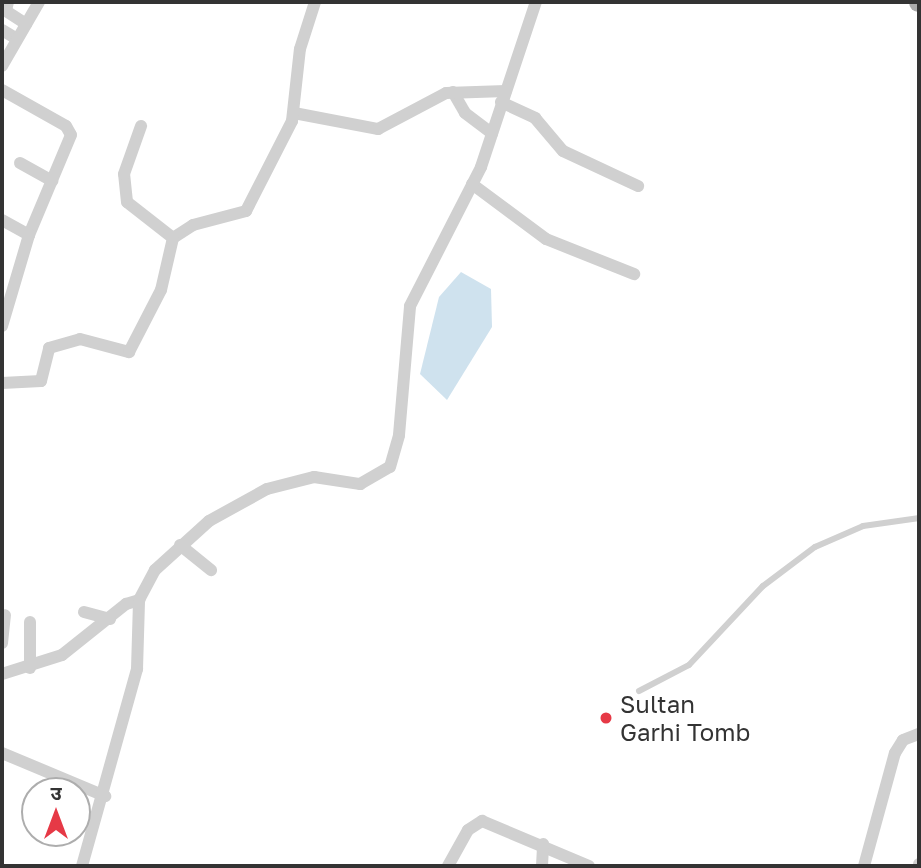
<!DOCTYPE html>
<html>
<head>
<meta charset="utf-8">
<style>
  body { margin:0 }
  #map { position:relative; width:921px; height:868px; overflow:hidden; background:#fff; font-family:"Golos Text","Noto Sans Devanagari",sans-serif }
  div>[style] { position:absolute }
  .water>* { inset:0; background:#cfe2ee }
  .service>* { height:6px; margin:-3px; padding:0 3px; transform-origin:3px; border-radius:3px; background:#d0d0d0 }
  .minor>* { height:12px; margin:-6px; padding:0 6px; transform-origin:6px; border-radius:6px; background:#d0d0d0 }
  .primary>* { height:19px; margin:-9.5px; padding:0 9.5px; transform-origin:9.5px; border-radius:9.5px; background:#ababab }
  .dots>* { width:19px; height:19px; translate:-50% -50%; box-sizing:border-box; border:4px solid #fff; border-radius:50% }
  span { translate:-50% -50%; white-space:nowrap; text-align:center; line-height:1.15; -webkit-text-stroke:7px #fff; paint-order:stroke }
  .poi-label { font-size:24px; color:#333 }
  .left { translate:0 -50%; text-align:left }
  .frame { position:absolute; inset:0; border:4px solid #333; pointer-events:none }
  .north { position:absolute; left:21px; top:777px; width:70px; height:70px; box-sizing:border-box; background:#fff; border:2px solid #adadad; border-radius:50%; rotate:0deg; font-size:19px; font-weight:700; line-height:28px; text-align:center; color:#333 }
  .north::after { content:''; display:block; margin:auto; width:24px; height:32px; background:#e63946; clip-path:polygon(50% 0,100% 100%,50% 72%,0 100%) }
</style>
</head>
<body>
<div id="map">
  <div class="water">
    <div style="clip-path:polygon(461px 272px,491px 289px,492px 327px,447px 400px,420px 374px,439px 297px)"></div>
  </div>
  <div class="service">
    <div style="left:639px;top:691px;width:56px;rotate:-27.5deg"></div>
    <div style="left:689px;top:665px;width:108px;rotate:-46.9deg"></div>
    <div style="left:763px;top:586px;width:65px;rotate:-36.9deg"></div>
    <div style="left:815px;top:547px;width:52px;rotate:-23.6deg"></div>
    <div style="left:863px;top:526px;width:57px;rotate:-8.1deg"></div>
  </div>
  <div class="minor">
    <div style="left:8px;top:2px;width:9px;rotate:103deg"></div>
    <div style="left:6px;top:11px;width:24px;rotate:33deg"></div>
    <div style="left:2px;top:30px;width:17px;rotate:31deg"></div>
    <div style="left:2px;top:66px;width:74px;rotate:-60deg"></div>
    <div style="left:2px;top:90px;width:73px;rotate:29.4deg"></div>
    <div style="left:66px;top:126px;width:10px;rotate:61deg"></div>
    <div style="left:71px;top:135px;width:108px;rotate:112.8deg"></div>
    <div style="left:29px;top:235px;width:95px;rotate:106.5deg"></div>
    <div style="left:453px;top:92px;width:24px;rotate:60deg"></div>
    <div style="left:465px;top:113px;width:34px;rotate:37deg"></div>
    <div style="left:501px;top:102px;width:38px;rotate:25deg"></div>
    <div style="left:535px;top:118px;width:43px;rotate:49.7deg"></div>
    <div style="left:563px;top:151px;width:83px;rotate:25deg"></div>
    <div style="left:294px;top:113px;width:86px;rotate:10.8deg"></div>
    <div style="left:378px;top:129px;width:77px;rotate:-27.9deg"></div>
    <div style="left:446px;top:93px;width:60px;rotate:-1.9deg"></div>
    <div style="left:20px;top:163px;width:37px;rotate:29deg"></div>
    <div style="left:472px;top:184px;width:92px;rotate:36.6deg"></div>
    <div style="left:546px;top:239px;width:95px;rotate:21.7deg"></div>
    <div style="left:2px;top:220px;width:31px;rotate:29deg"></div>
    <div style="left:173px;top:238px;width:24px;rotate:-33deg"></div>
    <div style="left:193px;top:225px;width:55px;rotate:-14.8deg"></div>
    <div style="left:246px;top:211px;width:101px;rotate:-62.9deg"></div>
    <div style="left:292px;top:121px;width:72px;rotate:-83.7deg"></div>
    <div style="left:300px;top:49px;width:49px;rotate:-72.3deg"></div>
    <div style="left:2px;top:383px;width:39px;rotate:-3deg"></div>
    <div style="left:41px;top:381px;width:34px;rotate:-76deg"></div>
    <div style="left:49px;top:348px;width:32px;rotate:-16deg"></div>
    <div style="left:80px;top:339px;width:51px;rotate:14.9deg"></div>
    <div style="left:129px;top:352px;width:70px;rotate:-62.7deg"></div>
    <div style="left:161px;top:290px;width:53px;rotate:-77deg"></div>
    <div style="left:173px;top:238px;width:58px;rotate:-142deg"></div>
    <div style="left:127px;top:202px;width:28px;rotate:-96deg"></div>
    <div style="left:124px;top:174px;width:51px;rotate:-70.5deg"></div>
    <div style="left:180px;top:545px;width:40px;rotate:39deg"></div>
    <div style="left:84px;top:612px;width:27px;rotate:15deg"></div>
    <div style="left:2px;top:643px;width:28px;rotate:-84deg"></div>
    <div style="left:30px;top:668px;width:46px;rotate:-90deg"></div>
    <div style="left:2px;top:674px;width:63px;rotate:-17.6deg"></div>
    <div style="left:62px;top:655px;width:82px;rotate:-38.6deg"></div>
    <div style="left:126px;top:604px;width:14px;rotate:-17deg"></div>
    <div style="left:2px;top:753px;width:112px;rotate:22.7deg"></div>
    <div style="left:82px;top:866px;width:205px;rotate:-74.4deg"></div>
    <div style="left:137px;top:669px;width:69px;rotate:-88.3deg"></div>
    <div style="left:139px;top:600px;width:34px;rotate:-62deg"></div>
    <div style="left:155px;top:570px;width:73px;rotate:-42.2deg"></div>
    <div style="left:209px;top:521px;width:66px;rotate:-28.9deg"></div>
    <div style="left:267px;top:489px;width:49px;rotate:-14.3deg"></div>
    <div style="left:314px;top:477px;width:47px;rotate:8.7deg"></div>
    <div style="left:360px;top:484px;width:34px;rotate:-30deg"></div>
    <div style="left:390px;top:467px;width:33px;rotate:-74deg"></div>
    <div style="left:399px;top:435px;width:129px;rotate:-85.1deg"></div>
    <div style="left:410px;top:306px;width:156px;rotate:-62.9deg"></div>
    <div style="left:481px;top:167px;width:174px;rotate:-71.6deg"></div>
    <div style="left:448px;top:866px;width:41px;rotate:-60.9deg"></div>
    <div style="left:468px;top:830px;width:17px;rotate:-33deg"></div>
    <div style="left:482px;top:821px;width:116px;rotate:22.8deg"></div>
    <div style="left:542px;top:866px;width:22px;rotate:-87deg"></div>
    <div style="left:864px;top:866px;width:117px;rotate:-74.7deg"></div>
    <div style="left:895px;top:753px;width:15px;rotate:-58deg"></div>
    <div style="left:903px;top:740px;width:17px;rotate:-21deg"></div>
    <div style="left:919px;top:866px;width:2px;rotate:-90deg"></div>
  </div>
  <div class="primary">
    <div style="left:918px;top:2px;width:1px"></div>
  </div>
  <div class="dots">
    <div style="left:606px;top:718px;background:#e63946"></div>
  </div>
  <div class="poi-label">
    <span class="left" style="left:620px;top:718px">Sultan<br>Garhi Tomb</span>
  </div>
  <div class="frame"></div>
  <div class="north">उ</div>
</div>
</body>
</html>
